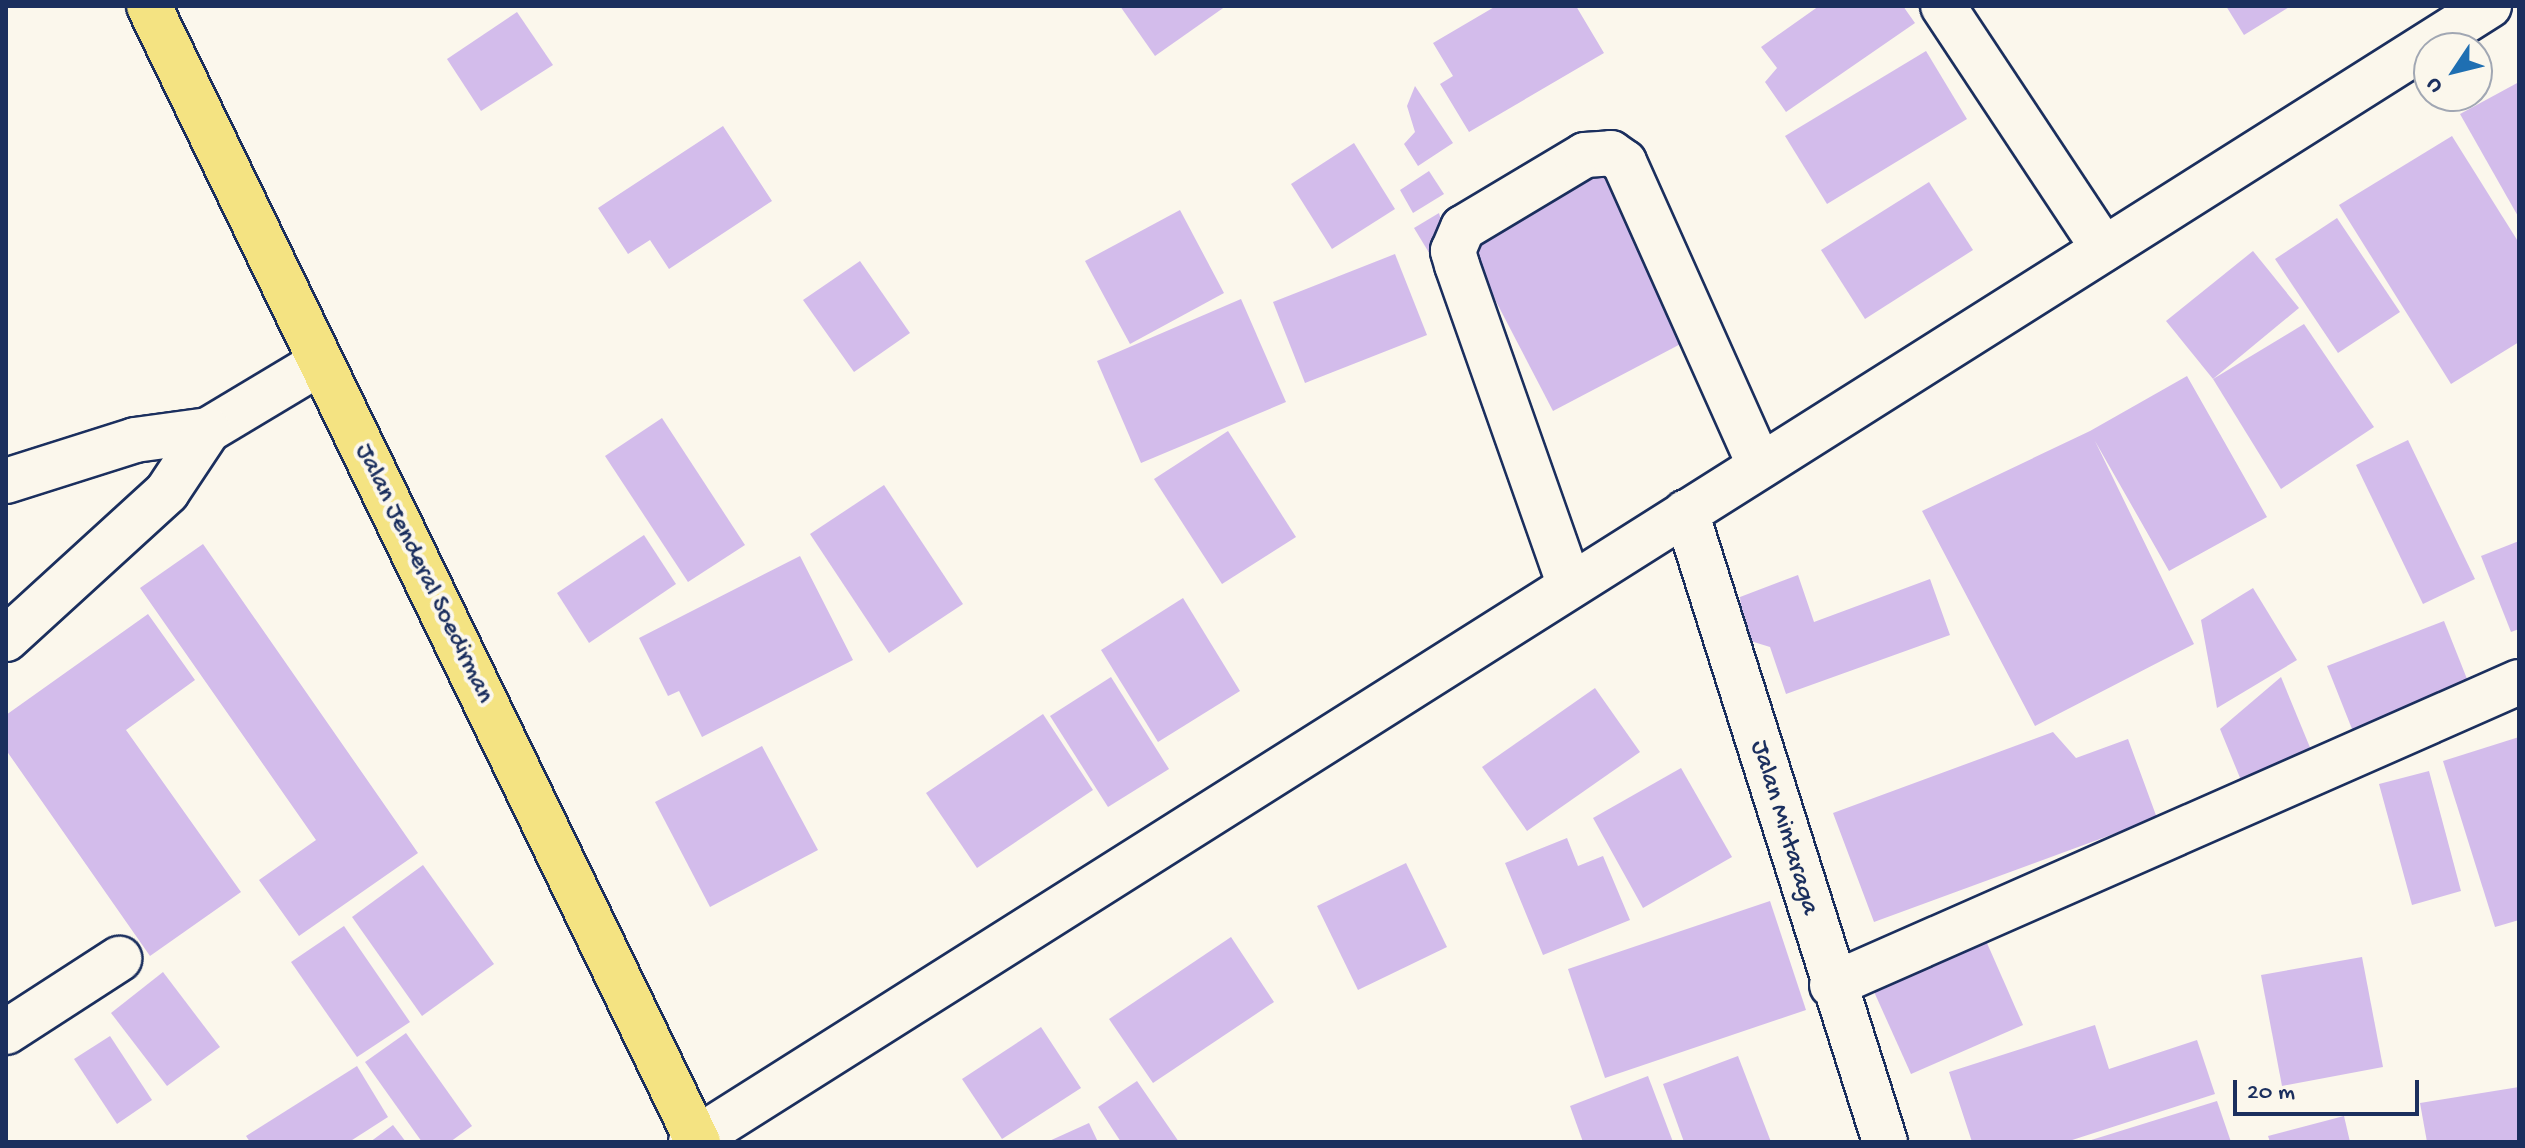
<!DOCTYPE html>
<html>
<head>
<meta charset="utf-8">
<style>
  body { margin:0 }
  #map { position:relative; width:2525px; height:1148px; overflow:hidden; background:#fbf7ec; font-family:"Gochi Hand",sans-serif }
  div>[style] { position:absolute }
  .building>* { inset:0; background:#d3bceb }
  .roads { filter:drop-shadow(2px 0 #1b2f5e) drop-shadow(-2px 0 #1b2f5e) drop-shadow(0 2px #1b2f5e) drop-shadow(0 -2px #1b2f5e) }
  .minor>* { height:44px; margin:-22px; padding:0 22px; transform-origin:22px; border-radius:22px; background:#fbf7ec }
  .major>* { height:44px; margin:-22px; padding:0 22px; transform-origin:22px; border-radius:22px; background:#f4e382 }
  span { translate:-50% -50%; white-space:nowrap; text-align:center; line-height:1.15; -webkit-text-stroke:8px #fbf7ec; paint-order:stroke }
  .street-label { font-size:26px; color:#1b2f5e }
  .frame { position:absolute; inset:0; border:8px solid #1b2f5e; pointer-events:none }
  .north { position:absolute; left:2413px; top:32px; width:80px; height:80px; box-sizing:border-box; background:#fbf7ec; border:2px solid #a1a7b3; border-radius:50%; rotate:235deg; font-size:22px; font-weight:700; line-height:32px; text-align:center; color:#1b2f5e }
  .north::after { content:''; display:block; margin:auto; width:28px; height:36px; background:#1f6fb2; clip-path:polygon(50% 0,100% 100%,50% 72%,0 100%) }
  .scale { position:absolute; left:2233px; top:1080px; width:186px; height:36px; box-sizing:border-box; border:4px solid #1b2f5e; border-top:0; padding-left:10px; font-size:24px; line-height:28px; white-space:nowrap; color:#1b2f5e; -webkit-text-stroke:6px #fbf7ec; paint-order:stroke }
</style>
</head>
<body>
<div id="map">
  <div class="building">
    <div style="clip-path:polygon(1120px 6px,1226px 6px,1155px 56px)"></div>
    <div style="clip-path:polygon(1496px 6px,1576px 6px,1604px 53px,1469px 132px,1440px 84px,1453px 76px,1433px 43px)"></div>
    <div style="clip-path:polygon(1819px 6px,1903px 6px,1915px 23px,1786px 112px,1765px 82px,1777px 68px,1761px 47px)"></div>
    <div style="clip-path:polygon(2226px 6px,2291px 6px,2244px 35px)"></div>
    <div style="clip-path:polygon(517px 12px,553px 65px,481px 111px,447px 59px)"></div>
    <div style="clip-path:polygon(1926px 51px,1967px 119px,1827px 204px,1785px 136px)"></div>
    <div style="clip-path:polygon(2519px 82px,2519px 218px,2460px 114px)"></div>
    <div style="clip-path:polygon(1415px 86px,1453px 143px,1418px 166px,1404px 144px,1415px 132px,1407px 106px)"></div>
    <div style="clip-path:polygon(723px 126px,772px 201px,669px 269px,650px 240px,628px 254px,598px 208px)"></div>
    <div style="clip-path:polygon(2452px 136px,2519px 243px,2519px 342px,2451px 384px,2339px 205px)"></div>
    <div style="clip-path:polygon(1354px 143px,1395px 209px,1332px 249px,1291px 184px)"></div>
    <div style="clip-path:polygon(1602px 165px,1692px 338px,1553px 411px,1463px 238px)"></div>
    <div style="clip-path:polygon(1429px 171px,1444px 194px,1413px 213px,1400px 190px)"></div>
    <div style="clip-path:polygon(1929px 182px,1973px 250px,1865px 319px,1821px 250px)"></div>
    <div style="clip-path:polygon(1180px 210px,1224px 293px,1130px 344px,1085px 261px)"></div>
    <div style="clip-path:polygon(1439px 213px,1448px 245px,1431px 256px,1414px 228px)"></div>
    <div style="clip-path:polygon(2337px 218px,2400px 312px,2338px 353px,2275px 259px)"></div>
    <div style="clip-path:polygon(2253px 251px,2299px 308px,2213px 379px,2166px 321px)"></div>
    <div style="clip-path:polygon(1395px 254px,1427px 335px,1305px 383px,1273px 302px)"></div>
    <div style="clip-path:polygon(860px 261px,910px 333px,854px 372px,803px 300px)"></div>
    <div style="clip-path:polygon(1241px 299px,1286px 402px,1141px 463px,1097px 361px)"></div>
    <div style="clip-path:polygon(2304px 324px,2374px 427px,2281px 489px,2213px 379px)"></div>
    <div style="clip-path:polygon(2187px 376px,2267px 517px,2169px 571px,2095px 441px,2194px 644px,2035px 726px,1922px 511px,2090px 431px)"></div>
    <div style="clip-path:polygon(662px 418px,745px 545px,688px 582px,605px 456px)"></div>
    <div style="clip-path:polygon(1228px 431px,1296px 537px,1222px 584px,1154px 479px)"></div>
    <div style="clip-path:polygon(2408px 440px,2475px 579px,2423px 604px,2356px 465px)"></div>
    <div style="clip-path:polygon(884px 485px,963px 604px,889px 653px,810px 534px)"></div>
    <div style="clip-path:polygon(644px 535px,676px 584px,589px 643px,557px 593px)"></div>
    <div style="clip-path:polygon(2519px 541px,2519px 629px,2511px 632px,2481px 556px)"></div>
    <div style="clip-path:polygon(203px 544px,418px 853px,299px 936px,259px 880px,316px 840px,140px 588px)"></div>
    <div style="clip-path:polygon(800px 556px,853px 660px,702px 737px,679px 691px,668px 696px,639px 638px)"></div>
    <div style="clip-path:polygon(1798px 575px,1814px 622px,1930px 579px,1950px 635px,1786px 694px,1770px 647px,1744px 639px,1740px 597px)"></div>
    <div style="clip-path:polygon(2253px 588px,2297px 660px,2217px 708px,2201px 620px)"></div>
    <div style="clip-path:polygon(1183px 598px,1240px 691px,1158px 742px,1101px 650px)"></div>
    <div style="clip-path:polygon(148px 614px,195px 680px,126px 730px,241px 892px,150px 956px,6px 750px,6px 715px)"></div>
    <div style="clip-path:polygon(2444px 621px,2473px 694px,2356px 739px,2327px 666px)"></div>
    <div style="clip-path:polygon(1111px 677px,1169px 769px,1108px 807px,1050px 716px)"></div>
    <div style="clip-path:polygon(2281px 677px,2316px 762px,2245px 790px,2220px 729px)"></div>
    <div style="clip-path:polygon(1595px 688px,1640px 752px,1527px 831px,1482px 767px)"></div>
    <div style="clip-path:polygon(1043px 714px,1093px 790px,977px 868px,926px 793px)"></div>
    <div style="clip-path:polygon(2053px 732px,2076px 758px,2128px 739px,2157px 818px,1874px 922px,1833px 813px)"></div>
    <div style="clip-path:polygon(2519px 737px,2519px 920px,2495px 927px,2443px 761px)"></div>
    <div style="clip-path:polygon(762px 746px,818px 850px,710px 907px,655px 802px)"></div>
    <div style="clip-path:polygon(1681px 768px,1732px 857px,1643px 908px,1593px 818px)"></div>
    <div style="clip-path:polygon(2429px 771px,2461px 891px,2412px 905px,2379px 784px)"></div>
    <div style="clip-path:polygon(1567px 838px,1578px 866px,1603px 856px,1630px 920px,1543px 955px,1505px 863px)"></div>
    <div style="clip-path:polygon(1406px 863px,1447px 947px,1358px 990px,1317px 906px)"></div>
    <div style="clip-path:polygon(423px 865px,494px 964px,422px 1016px,352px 917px)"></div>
    <div style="clip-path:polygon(1770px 901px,1806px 1010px,1605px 1078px,1568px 969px)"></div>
    <div style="clip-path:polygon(344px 926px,410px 1022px,357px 1057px,291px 962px)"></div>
    <div style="clip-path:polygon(1983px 934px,2023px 1025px,1911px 1074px,1871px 985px)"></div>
    <div style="clip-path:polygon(1231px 937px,1274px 1002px,1153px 1083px,1109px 1019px)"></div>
    <div style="clip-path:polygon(2362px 957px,2383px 1067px,2282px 1086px,2261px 975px)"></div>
    <div style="clip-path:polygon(163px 972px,220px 1047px,167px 1086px,111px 1013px)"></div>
    <div style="clip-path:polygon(2095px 1025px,2109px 1069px,2197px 1040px,2215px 1094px,2066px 1142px,1972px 1142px,1949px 1072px)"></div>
    <div style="clip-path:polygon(1041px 1027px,1081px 1088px,1002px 1139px,962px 1079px)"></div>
    <div style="clip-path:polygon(406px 1033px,472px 1126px,450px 1142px,422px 1142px,365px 1062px)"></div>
    <div style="clip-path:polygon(110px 1036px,152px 1100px,117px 1124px,74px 1059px)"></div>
    <div style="clip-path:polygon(1738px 1056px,1771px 1142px,1684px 1142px,1663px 1084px)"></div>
    <div style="clip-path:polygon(357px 1066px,388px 1117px,349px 1142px,250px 1142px,246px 1136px)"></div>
    <div style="clip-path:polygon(1648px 1076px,1673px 1142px,1583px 1142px,1570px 1106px)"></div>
    <div style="clip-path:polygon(1137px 1081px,1179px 1142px,1121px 1142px,1098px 1107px)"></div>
    <div style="clip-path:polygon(2519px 1087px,2519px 1142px,2427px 1142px,2420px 1103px)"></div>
    <div style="clip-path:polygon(2217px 1101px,2231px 1142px,2088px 1142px,2088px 1141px)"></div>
    <div style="clip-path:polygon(2344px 1116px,2350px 1142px,2270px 1142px,2268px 1136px)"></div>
    <div style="clip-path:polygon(1089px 1123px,1098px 1142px,1047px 1142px)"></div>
    <div style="clip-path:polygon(393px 1125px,406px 1142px,370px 1142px)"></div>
  </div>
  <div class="roads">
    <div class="minor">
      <div style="left:1943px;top:6px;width:291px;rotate:56.5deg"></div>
      <div style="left:208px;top:430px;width:131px;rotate:-30.9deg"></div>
      <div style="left:6px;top:481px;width:135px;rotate:-17.6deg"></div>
      <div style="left:135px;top:440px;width:74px;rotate:-7.8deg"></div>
      <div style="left:208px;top:430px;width:74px;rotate:123.5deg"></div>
      <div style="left:167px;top:492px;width:218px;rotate:137.6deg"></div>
      <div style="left:1686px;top:512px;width:661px;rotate:72.47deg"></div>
      <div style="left:1570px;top:586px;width:340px;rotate:-109.4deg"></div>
      <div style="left:1457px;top:265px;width:15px;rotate:-106deg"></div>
      <div style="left:1453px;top:251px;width:25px;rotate:-67deg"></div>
      <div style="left:1463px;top:228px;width:142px;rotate:-30.9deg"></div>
      <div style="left:1585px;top:155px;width:26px;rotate:-4deg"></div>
      <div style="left:1611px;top:153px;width:16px;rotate:35deg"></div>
      <div style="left:1624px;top:162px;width:333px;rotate:65.9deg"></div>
      <div style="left:1832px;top:985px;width:751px;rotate:-23.8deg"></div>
      <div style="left:6px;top:1032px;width:135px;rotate:-32.9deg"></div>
      <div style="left:691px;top:1142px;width:2127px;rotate:-32.29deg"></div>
    </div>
    <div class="major">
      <div style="left:149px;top:6px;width:1262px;rotate:64.21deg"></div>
    </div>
  </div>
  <div class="street-label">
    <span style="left:423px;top:574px;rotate:64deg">Jalan Jenderal Soedirman</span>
    <span style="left:1783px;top:828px;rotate:73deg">Jalan Mintaraga</span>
  </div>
  <div class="frame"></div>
  <div class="north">U</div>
  <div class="scale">20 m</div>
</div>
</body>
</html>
